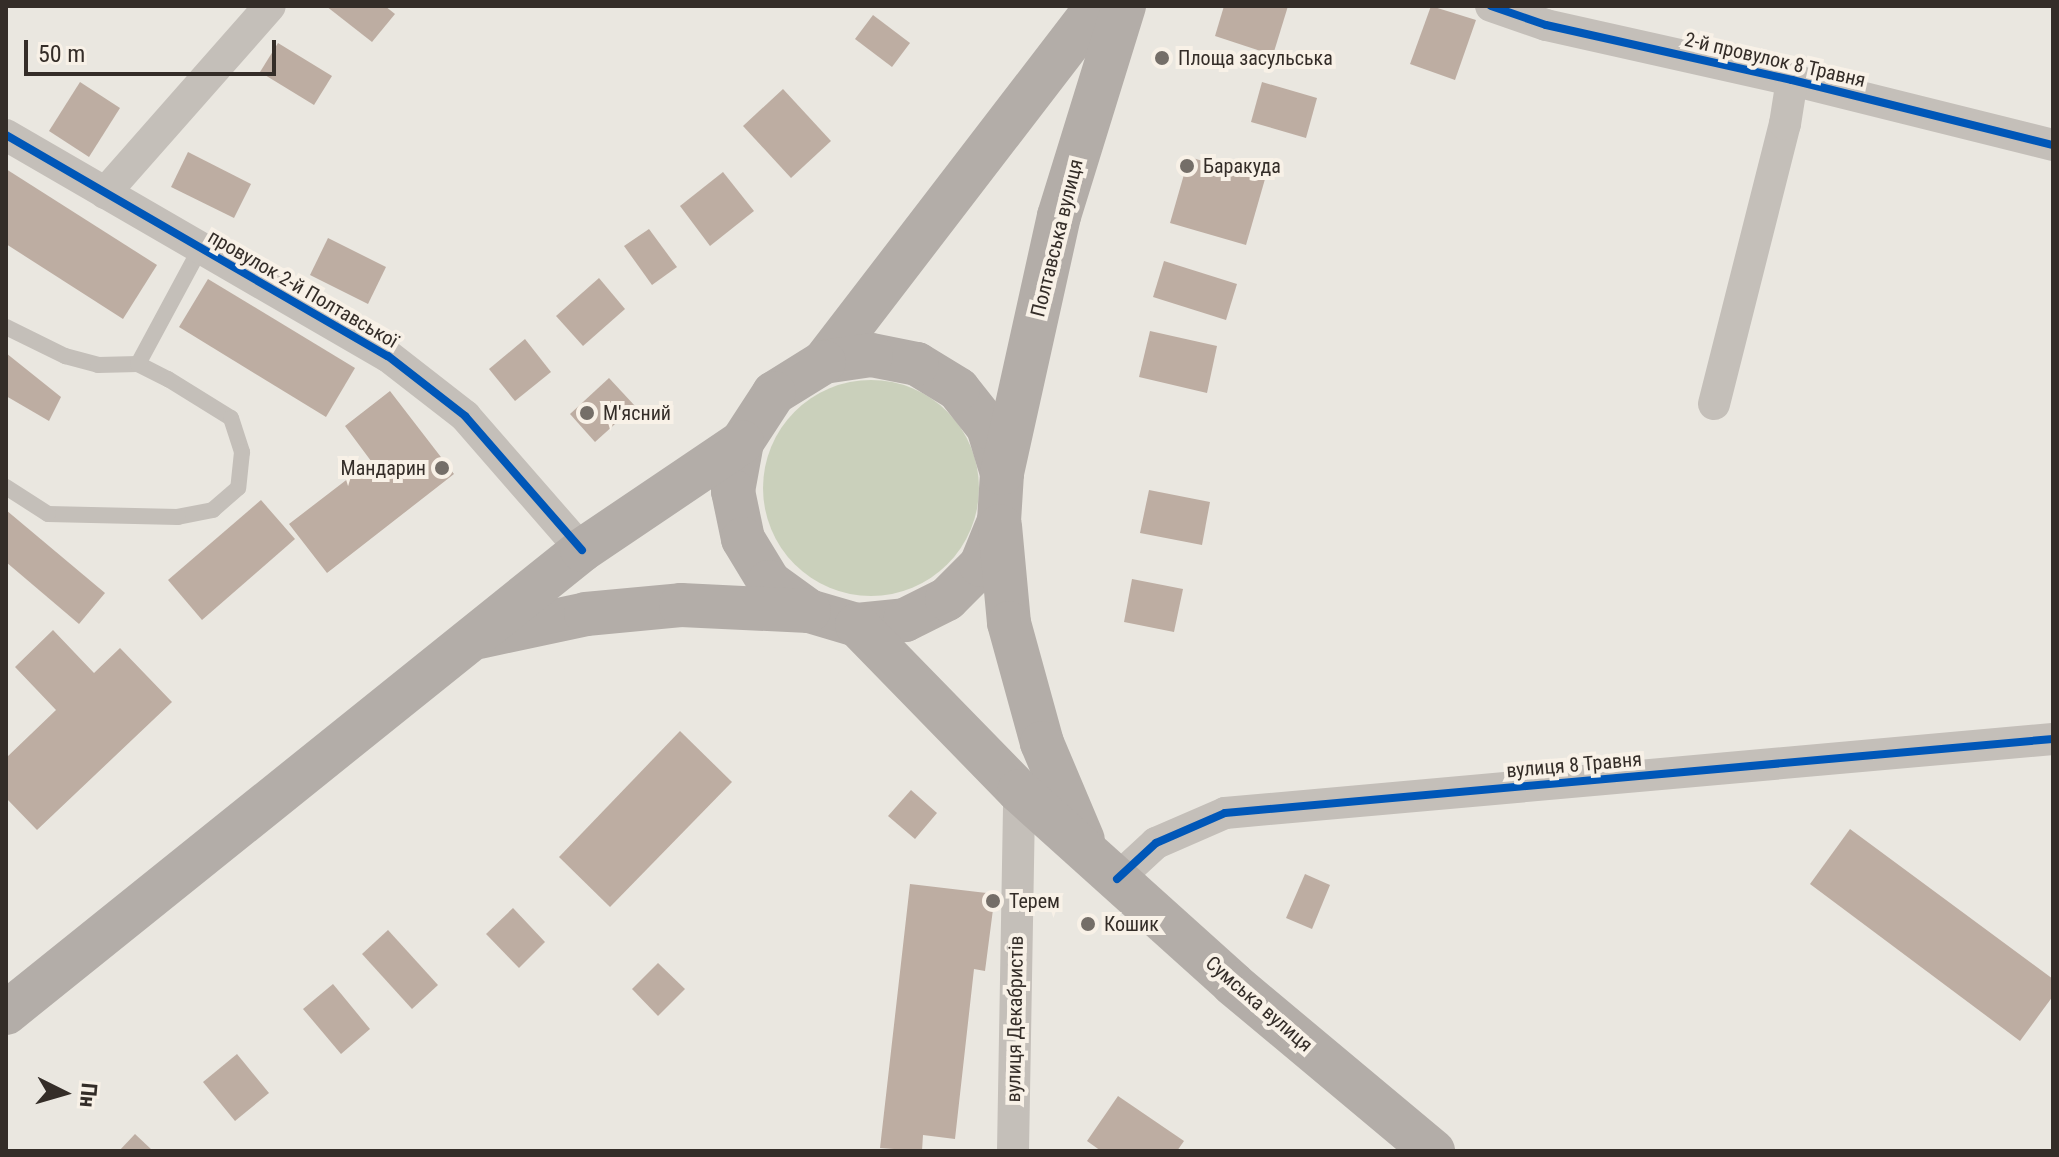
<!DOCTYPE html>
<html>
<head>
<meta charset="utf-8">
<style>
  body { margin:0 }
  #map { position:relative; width:2059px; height:1157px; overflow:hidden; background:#eae7e0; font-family:"Roboto Condensed",sans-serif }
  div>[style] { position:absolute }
  .green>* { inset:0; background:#cad0bb }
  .round { border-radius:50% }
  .building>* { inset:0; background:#bdada2 }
  .service>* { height:16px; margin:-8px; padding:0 8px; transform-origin:8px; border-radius:8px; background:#c4bfb9 }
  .minor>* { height:32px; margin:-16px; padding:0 16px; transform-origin:16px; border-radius:16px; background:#c4bfb9 }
  .primary>* { height:44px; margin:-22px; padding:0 22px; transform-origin:22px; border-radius:22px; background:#b3ada8 }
  .cycleway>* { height:8px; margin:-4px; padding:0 4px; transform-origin:4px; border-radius:4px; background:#0057b8 }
  .dots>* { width:22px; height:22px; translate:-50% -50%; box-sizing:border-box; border:4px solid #f8f1e7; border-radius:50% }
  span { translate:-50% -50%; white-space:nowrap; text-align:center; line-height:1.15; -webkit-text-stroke:8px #f8f1e7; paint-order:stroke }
  .poi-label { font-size:20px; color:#342d28 }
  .left { translate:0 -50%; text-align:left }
  .right { translate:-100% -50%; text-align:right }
  .street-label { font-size:20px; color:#342d28 }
  .frame { position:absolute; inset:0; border:8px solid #342d28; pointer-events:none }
  .north { position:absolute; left:24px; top:1053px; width:80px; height:80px; -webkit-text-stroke:6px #f8f1e7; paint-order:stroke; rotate:95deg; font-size:22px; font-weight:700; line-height:32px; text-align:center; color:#342d28 }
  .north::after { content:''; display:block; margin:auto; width:28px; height:36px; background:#342d28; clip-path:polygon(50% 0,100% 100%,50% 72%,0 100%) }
  .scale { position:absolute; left:24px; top:40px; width:252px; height:36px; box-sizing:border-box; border:4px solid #342d28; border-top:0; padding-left:10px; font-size:24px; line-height:28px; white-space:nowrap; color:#342d28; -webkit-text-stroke:6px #f8f1e7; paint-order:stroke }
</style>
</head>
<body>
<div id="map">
  <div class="green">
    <div class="round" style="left:763px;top:380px;width:216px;height:216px"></div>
  </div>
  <div class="building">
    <div style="clip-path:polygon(326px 6px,385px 6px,395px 14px,372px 42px)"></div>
    <div style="clip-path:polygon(1224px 6px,1288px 6px,1273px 55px,1215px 36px)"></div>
    <div style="clip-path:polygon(1431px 6px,1476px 20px,1455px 80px,1410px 64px)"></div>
    <div style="clip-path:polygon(873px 15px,910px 43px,892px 67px,855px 39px)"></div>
    <div style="clip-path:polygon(278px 43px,332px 76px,314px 105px,260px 72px)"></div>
    <div style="clip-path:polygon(80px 82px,120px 108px,89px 157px,49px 131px)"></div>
    <div style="clip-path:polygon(1262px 82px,1317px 98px,1306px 138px,1251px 122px)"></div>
    <div style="clip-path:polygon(783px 89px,831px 141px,791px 178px,743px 126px)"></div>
    <div style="clip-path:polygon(188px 152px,251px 184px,234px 218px,171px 187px)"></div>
    <div style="clip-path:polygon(1189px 157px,1265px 179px,1246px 245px,1170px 223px)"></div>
    <div style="clip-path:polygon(6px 169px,157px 265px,123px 319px,6px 244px)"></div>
    <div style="clip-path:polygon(723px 172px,754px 211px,710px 246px,680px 206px)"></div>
    <div style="clip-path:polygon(649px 229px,677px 267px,652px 285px,624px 246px)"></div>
    <div style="clip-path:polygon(328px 238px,386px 267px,368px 304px,310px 275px)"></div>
    <div style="clip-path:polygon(1164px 261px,1237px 284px,1226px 320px,1153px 297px)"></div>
    <div style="clip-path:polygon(599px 278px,625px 309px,583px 346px,556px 316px)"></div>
    <div style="clip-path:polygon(208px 279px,355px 368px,326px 417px,179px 327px)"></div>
    <div style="clip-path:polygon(1150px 331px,1217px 346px,1207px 393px,1139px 377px)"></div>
    <div style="clip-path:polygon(525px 339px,551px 372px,515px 401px,489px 369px)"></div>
    <div style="clip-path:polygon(6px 353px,61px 397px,49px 421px,6px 396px)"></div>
    <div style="clip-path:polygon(609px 378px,635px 406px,595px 442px,570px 414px)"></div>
    <div style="clip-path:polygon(390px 391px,454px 474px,327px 573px,289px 524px,371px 461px,345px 426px)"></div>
    <div style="clip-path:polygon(1149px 490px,1210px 502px,1202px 545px,1140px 533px)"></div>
    <div style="clip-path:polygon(261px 500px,295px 539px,202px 620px,168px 580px)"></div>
    <div style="clip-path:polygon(6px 510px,105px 593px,79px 624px,6px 562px)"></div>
    <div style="clip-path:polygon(1132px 579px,1183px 589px,1174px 632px,1124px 622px)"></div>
    <div style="clip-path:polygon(53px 630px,94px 673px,120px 648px,172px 702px,37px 830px,6px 798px,6px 758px,56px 710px,15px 667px)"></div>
    <div style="clip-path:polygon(680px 731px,732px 782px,610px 907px,559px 857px)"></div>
    <div style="clip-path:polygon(911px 790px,937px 813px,915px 839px,888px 816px)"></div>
    <div style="clip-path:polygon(1850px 829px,2053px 979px,2053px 996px,2020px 1041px,1810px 884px)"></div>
    <div style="clip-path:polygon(1305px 874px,1330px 885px,1312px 929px,1286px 918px)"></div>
    <div style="clip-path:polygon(910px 884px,995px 894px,985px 971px,974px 969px,955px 1139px,923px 1135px,922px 1151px,880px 1148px)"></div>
    <div style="clip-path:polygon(513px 908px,545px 942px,519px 968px,486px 934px)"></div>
    <div style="clip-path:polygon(388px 930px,438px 985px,412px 1009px,362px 954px)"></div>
    <div style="clip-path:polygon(658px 963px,685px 989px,658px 1016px,632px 989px)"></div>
    <div style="clip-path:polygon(333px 984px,370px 1029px,341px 1054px,303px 1009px)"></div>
    <div style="clip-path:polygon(237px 1054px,269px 1093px,235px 1121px,203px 1082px)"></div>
    <div style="clip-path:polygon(1118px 1096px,1184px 1141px,1177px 1151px,1101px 1151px,1087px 1141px)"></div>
    <div style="clip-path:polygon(135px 1134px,153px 1151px,119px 1151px)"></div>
  </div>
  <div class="service">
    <div style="left:6px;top:327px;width:66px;rotate:26.2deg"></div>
    <div style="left:65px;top:356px;width:34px;rotate:15deg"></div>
    <div style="left:98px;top:365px;width:40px;rotate:-1.4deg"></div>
    <div style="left:138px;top:364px;width:34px;rotate:27deg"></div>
    <div style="left:168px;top:379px;width:74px;rotate:31.8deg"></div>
    <div style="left:231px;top:418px;width:36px;rotate:72deg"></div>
    <div style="left:242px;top:452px;width:36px;rotate:96deg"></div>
    <div style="left:238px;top:488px;width:33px;rotate:139deg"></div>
    <div style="left:213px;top:510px;width:36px;rotate:169deg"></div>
    <div style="left:178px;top:517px;width:130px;rotate:-178.7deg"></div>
    <div style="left:48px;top:514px;width:50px;rotate:-147.3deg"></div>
    <div style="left:138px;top:364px;width:133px;rotate:-61.7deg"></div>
  </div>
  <div class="minor">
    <div style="left:1491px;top:6px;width:58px;rotate:19.1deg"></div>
    <div style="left:1546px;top:25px;width:252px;rotate:12.6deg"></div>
    <div style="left:1792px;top:80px;width:269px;rotate:14deg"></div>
    <div style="left:6px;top:135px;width:441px;rotate:30.1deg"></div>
    <div style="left:388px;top:356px;width:98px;rotate:37.9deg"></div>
    <div style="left:465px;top:416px;width:178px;rotate:48.9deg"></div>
    <div style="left:105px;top:193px;width:249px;rotate:-48.6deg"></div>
    <div style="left:1714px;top:404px;width:289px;rotate:-75.8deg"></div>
    <div style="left:1785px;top:124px;width:45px;rotate:-81deg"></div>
    <div style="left:1117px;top:879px;width:53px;rotate:-42.7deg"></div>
    <div style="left:1156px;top:843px;width:75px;rotate:-23.5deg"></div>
    <div style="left:1225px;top:813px;width:831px;rotate:-5.11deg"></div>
    <div style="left:1013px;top:1151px;width:360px;rotate:-89deg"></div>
  </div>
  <div class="primary">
    <div style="left:824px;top:362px;width:449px;rotate:-52.5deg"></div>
    <div style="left:1002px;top:473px;width:48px;rotate:-106.9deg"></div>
    <div style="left:988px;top:427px;width:48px;rotate:-128.3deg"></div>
    <div style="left:958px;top:389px;width:48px;rotate:-148.6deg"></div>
    <div style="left:917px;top:364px;width:47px;rotate:-168.9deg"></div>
    <div style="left:871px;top:355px;width:48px;rotate:171.5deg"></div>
    <div style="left:824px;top:362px;width:59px;rotate:148.2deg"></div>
    <div style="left:774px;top:393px;width:59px;rotate:123.1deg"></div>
    <div style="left:742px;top:442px;width:50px;rotate:100.4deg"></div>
    <div style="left:733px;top:491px;width:49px;rotate:78.2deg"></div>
    <div style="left:743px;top:539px;width:50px;rotate:58.8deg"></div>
    <div style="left:769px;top:582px;width:49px;rotate:35.9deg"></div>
    <div style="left:809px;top:611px;width:50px;rotate:16.3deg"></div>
    <div style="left:857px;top:625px;width:48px;rotate:-5.9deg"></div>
    <div style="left:905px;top:620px;width:47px;rotate:-26.6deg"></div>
    <div style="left:947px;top:599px;width:48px;rotate:-45deg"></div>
    <div style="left:981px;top:565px;width:48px;rotate:-67.8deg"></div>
    <div style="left:999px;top:521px;width:48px;rotate:-86.4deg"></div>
    <div style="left:1002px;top:473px;width:263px;rotate:-77.5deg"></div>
    <div style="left:1059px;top:216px;width:220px;rotate:-72.8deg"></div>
    <div style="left:1000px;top:526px;width:97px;rotate:84.7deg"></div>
    <div style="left:1009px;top:623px;width:124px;rotate:74.6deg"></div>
    <div style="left:1042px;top:743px;width:105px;rotate:67.1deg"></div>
    <div style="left:857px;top:625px;width:232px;rotate:45.7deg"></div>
    <div style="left:1019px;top:791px;width:288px;rotate:42deg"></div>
    <div style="left:1233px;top:984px;width:261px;rotate:39.9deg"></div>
    <div style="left:479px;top:637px;width:109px;rotate:-12.1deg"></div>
    <div style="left:586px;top:614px;width:95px;rotate:-5.4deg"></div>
    <div style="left:681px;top:605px;width:128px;rotate:2.7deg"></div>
    <div style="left:6px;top:1013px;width:739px;rotate:-38.79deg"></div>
    <div style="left:582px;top:550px;width:193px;rotate:-34deg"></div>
  </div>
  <div class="cycleway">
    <div style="left:1491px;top:6px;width:58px;rotate:19.1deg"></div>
    <div style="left:1546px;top:25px;width:252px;rotate:12.6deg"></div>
    <div style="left:1792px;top:80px;width:269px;rotate:14deg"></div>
    <div style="left:6px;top:135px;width:441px;rotate:30.1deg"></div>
    <div style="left:388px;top:356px;width:98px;rotate:37.9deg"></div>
    <div style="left:465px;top:416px;width:178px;rotate:48.9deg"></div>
    <div style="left:1117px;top:879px;width:53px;rotate:-42.7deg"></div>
    <div style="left:1156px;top:843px;width:75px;rotate:-23.5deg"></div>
    <div style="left:1225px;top:813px;width:831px;rotate:-5.11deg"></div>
  </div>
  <div class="dots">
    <div style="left:1162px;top:58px;background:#746e68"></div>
    <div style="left:1187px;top:166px;background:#746e68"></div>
    <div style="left:587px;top:413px;background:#746e68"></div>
    <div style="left:442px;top:468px;background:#746e68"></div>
    <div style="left:993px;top:901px;background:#746e68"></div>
    <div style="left:1088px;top:924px;background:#746e68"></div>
  </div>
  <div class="poi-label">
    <span class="left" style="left:1178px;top:58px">Площа засульська</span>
    <span class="left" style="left:1203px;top:166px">Баракуда</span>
    <span class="left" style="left:603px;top:413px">М'ясний</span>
    <span class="right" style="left:426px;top:468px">Мандарин</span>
    <span class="left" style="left:1009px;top:901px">Терем</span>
    <span class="left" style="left:1104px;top:924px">Кошик</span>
  </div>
  <div class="street-label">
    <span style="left:1775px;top:60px;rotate:13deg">2-й провулок 8 Травня</span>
    <span style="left:1057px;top:238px;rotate:-76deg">Полтавська вулиця</span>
    <span style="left:303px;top:289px;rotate:30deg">провулок 2-й Полтавської</span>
    <span style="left:1574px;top:765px;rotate:-5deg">вулиця 8 Травня</span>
    <span style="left:1259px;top:1004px;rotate:41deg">Сумська вулиця</span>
    <span style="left:1015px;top:1019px;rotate:-89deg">вулиця Декабристів</span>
  </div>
  <div class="frame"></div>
  <div class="north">Пн</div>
  <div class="scale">50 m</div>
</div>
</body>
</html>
